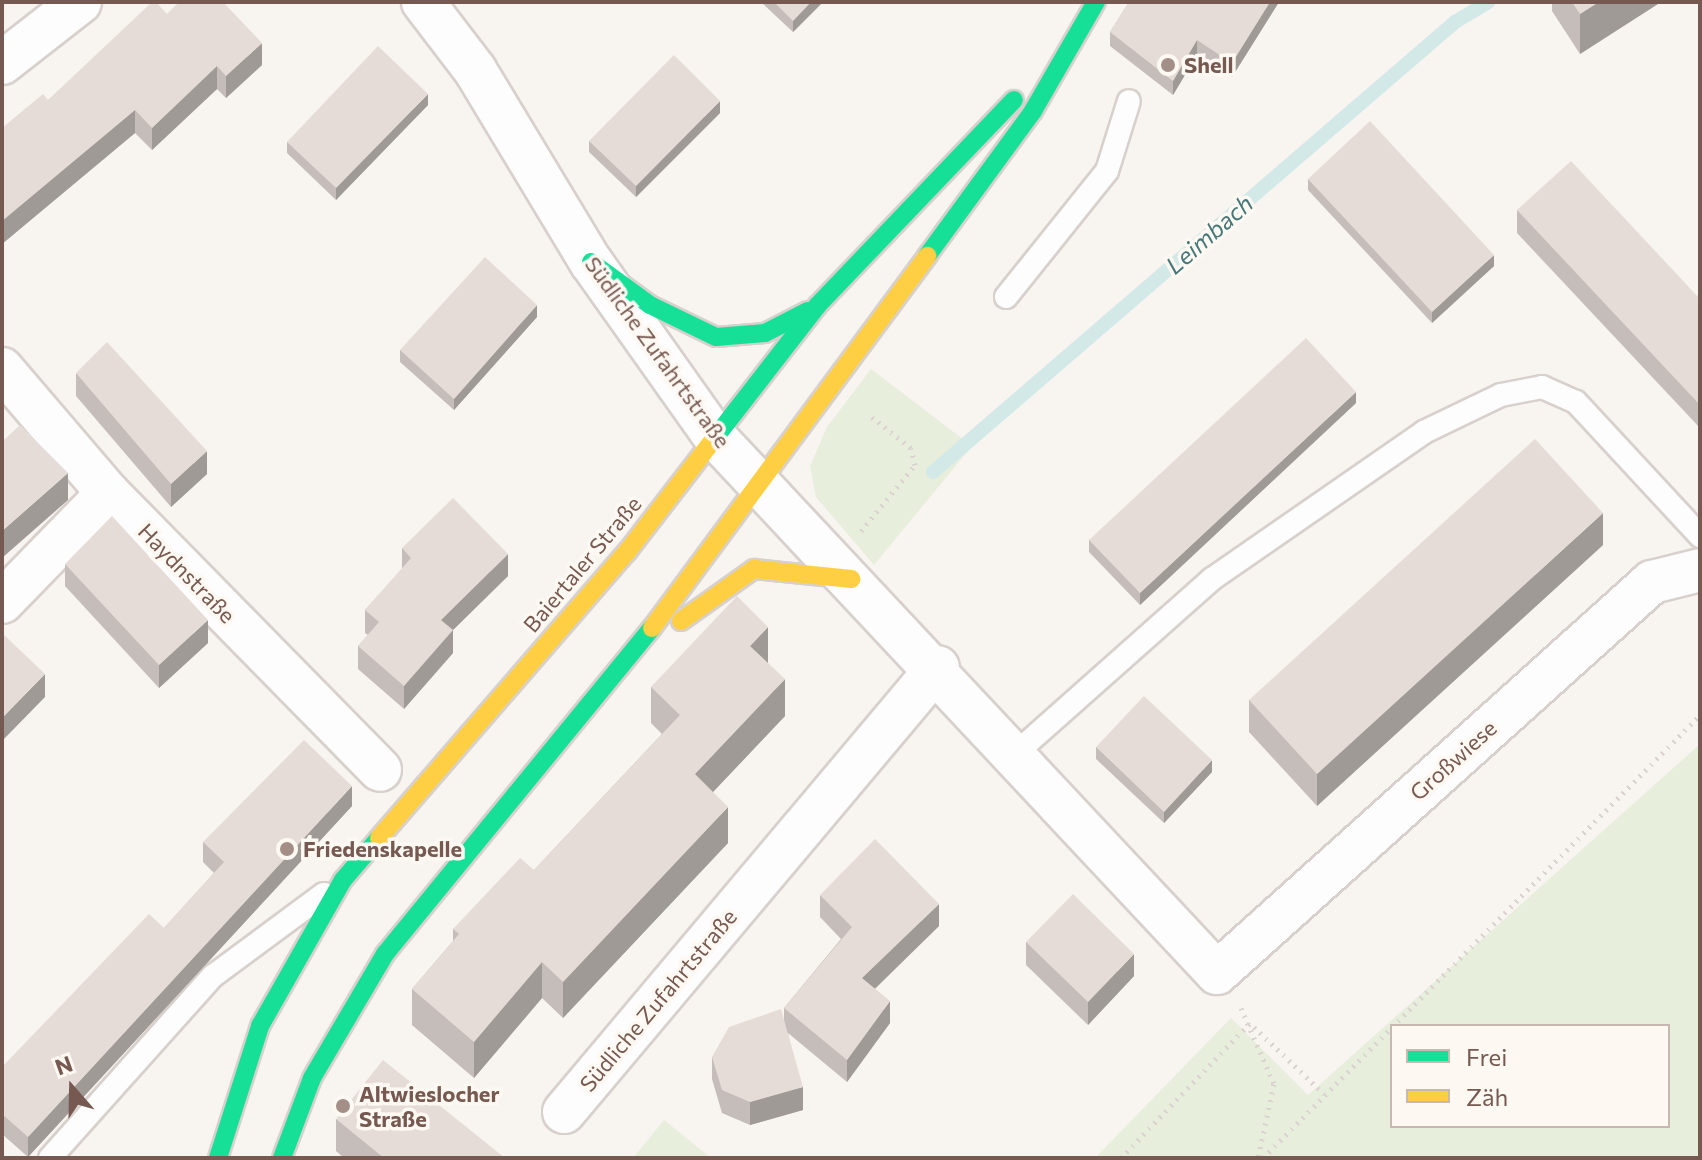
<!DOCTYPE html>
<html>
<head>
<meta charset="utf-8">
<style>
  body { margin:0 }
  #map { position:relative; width:1702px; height:1160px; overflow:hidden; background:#f8f4f0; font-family:Commissioner,sans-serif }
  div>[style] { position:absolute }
  .green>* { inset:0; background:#e8eedc }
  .stream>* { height:14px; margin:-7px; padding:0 7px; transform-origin:7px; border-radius:7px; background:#d2e9e8 }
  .path>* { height:5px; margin-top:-2.5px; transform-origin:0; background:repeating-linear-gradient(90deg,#dad3d0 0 2px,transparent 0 8px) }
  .roads { filter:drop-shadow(2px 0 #d7d0cc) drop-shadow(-2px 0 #d7d0cc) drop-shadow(0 2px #d7d0cc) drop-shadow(0 -2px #d7d0cc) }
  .lane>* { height:22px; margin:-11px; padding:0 11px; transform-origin:11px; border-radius:11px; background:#fefdfd }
  .street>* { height:42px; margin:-21px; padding:0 21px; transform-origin:21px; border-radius:21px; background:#fefdfd }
  .fast>* { height:18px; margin:-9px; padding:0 9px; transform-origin:9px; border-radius:9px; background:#16e098 }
  .slow>* { height:18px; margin:-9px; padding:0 9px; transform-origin:9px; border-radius:9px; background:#ffcf43 }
  .wall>* { inset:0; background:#c5bdb9 }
  .shaded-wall>* { inset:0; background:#a09a96 }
  .building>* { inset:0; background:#e5dcd7 }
  .dots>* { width:22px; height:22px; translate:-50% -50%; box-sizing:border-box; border:4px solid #fef8f3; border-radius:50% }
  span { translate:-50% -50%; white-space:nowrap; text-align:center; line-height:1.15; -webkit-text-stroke:7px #fef8f3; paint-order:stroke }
  .poi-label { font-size:22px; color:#765950; font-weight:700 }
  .left { translate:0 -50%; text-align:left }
  .street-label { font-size:22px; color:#765950 }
  .water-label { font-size:24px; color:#447879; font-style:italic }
  .frame { position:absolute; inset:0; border:4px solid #765950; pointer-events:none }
  .legend { position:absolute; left:1390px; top:1024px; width:280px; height:104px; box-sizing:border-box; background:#fef8f3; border:2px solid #c8b8b2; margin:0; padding:10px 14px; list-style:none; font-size:24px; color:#765950 }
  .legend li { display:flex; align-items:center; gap:16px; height:40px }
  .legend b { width:40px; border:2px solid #c8b8b2 }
  .north { position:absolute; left:32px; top:1048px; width:80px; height:80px; -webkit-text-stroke:6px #fef8f3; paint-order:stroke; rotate:340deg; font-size:22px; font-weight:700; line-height:32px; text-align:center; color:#765950 }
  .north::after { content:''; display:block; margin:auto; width:28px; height:36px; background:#765950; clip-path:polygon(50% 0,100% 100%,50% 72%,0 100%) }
</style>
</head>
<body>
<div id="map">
  <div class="green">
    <div style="clip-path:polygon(871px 369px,972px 446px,874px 565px,816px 497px,810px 466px,827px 427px)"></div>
    <div style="clip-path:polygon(evenodd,1700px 744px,1700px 1158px,1095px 1158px,1231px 1018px,1308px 1095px,1700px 744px,1392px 1026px,1668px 1026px,1668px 1126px,1392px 1126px,1392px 1026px)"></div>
    <div style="clip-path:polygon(664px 1120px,711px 1158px,633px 1158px)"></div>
  </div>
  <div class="stream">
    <div style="left:933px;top:472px;width:689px;rotate:-40.76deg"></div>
    <div style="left:1455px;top:22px;width:39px;rotate:-31deg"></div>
  </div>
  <div class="path">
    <div style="left:861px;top:531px;width:85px;rotate:-50.7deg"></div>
    <div style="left:915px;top:465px;width:17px;rotate:-103deg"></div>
    <div style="left:911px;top:448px;width:55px;rotate:-141.7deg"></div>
    <div style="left:1241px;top:1008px;width:83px;rotate:66.5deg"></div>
    <div style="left:1274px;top:1084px;width:76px;rotate:102.2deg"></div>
    <div style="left:1254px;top:1027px;width:97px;rotate:43.7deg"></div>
    <div style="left:1121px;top:1158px;width:187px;rotate:-46.3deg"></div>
    <div style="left:1263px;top:1158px;width:622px;rotate:-45.39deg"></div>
  </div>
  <div class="roads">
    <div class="lane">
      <div style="left:1006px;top:297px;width:161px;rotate:-51.3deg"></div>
      <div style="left:1107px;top:171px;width:73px;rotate:-72.6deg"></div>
      <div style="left:1016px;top:753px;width:262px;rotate:-41.6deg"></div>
      <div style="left:1212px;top:579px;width:258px;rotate:-34.7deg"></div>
      <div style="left:1424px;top:432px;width:85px;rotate:-25.7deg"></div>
      <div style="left:1501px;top:395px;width:42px;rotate:-11deg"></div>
      <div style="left:1542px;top:387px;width:37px;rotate:24deg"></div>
      <div style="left:1576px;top:402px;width:183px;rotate:47.2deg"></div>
      <div style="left:50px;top:1158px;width:244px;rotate:-48.2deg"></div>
      <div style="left:213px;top:976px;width:138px;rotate:-36.5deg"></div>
    </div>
    <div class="street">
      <div style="left:423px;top:2px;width:86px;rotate:52.6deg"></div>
      <div style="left:475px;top:70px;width:224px;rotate:58.9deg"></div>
      <div style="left:591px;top:262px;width:214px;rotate:54.7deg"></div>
      <div style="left:715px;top:437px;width:734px;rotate:46.88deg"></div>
      <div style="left:1217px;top:973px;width:585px;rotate:-41.95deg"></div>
      <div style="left:1652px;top:582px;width:49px;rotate:-14deg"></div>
      <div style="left:2px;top:63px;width:99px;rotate:-38deg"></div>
      <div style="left:2px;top:369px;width:163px;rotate:49.5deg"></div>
      <div style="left:108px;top:493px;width:388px;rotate:45.5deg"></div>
      <div style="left:2px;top:602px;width:152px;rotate:-45.8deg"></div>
      <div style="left:564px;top:1112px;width:581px;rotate:-49.95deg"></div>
    </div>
    <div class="fast">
      <div style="left:927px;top:256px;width:180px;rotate:-53.8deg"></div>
      <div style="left:1033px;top:111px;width:126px;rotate:-60deg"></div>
      <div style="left:591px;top:262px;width:73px;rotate:36.1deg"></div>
      <div style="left:650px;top:305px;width:73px;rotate:25.9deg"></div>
      <div style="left:716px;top:337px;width:49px;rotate:-4.7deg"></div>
      <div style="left:765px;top:333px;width:48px;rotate:-27.1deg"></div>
      <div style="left:714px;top:439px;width:168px;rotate:-52.2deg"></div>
      <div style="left:817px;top:306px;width:285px;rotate:-46.3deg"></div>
      <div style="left:218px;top:1158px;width:139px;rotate:-72.3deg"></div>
      <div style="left:260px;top:1026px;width:168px;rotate:-60.4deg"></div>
      <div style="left:343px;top:880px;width:55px;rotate:-49.4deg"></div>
      <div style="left:282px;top:1158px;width:85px;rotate:-69.4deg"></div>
      <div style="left:312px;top:1078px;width:144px;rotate:-59.5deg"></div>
      <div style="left:385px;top:954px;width:421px;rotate:-50.7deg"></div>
    </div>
    <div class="slow">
      <div style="left:681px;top:621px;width:90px;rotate:-35.5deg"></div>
      <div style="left:754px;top:569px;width:98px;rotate:5.9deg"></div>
      <div style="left:652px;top:628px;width:463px;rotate:-53.5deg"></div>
      <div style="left:379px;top:838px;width:379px;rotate:-49.1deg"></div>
      <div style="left:627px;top:552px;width:143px;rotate:-52.4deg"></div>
    </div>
  </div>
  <div class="wall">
    <div style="clip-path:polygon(761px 2px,823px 2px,793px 32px)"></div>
    <div style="clip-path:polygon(1129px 2px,1279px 2px,1232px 77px,1197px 55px,1173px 95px,1110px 46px,1110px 32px)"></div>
    <div style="clip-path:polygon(1552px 2px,1661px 2px,1580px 54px,1552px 11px)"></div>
    <div style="clip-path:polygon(167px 14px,262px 65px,226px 98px,217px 89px,152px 150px,135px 133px,2px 244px,2px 128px,48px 100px)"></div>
    <div style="clip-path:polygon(428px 105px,336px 200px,287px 153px,287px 142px)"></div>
    <div style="clip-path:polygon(720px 113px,636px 197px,589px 152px,589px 141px)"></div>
    <div style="clip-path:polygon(1308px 179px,1494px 266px,1432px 323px,1308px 190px)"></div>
    <div style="clip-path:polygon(1517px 210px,1700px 299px,1700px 428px,1517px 233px)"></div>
    <div style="clip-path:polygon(537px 317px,454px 410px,400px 362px,400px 350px)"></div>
    <div style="clip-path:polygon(76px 373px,207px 474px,171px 507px,76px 396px)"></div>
    <div style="clip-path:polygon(1356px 403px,1140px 605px,1089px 552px,1089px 540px)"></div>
    <div style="clip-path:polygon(1603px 545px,1317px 806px,1249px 732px,1249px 700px)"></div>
    <div style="clip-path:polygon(402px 548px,508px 576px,453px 630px,453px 653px,404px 709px,358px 669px,358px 646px,368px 635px,365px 633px,365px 610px,402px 569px)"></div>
    <div style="clip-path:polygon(65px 564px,208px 643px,159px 688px,65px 586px)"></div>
    <div style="clip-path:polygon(768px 663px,785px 716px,713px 792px,728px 843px,563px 1018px,542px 998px,474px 1078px,412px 1025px,412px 989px,453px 941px,453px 929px,534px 870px,662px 734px,651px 723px,651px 687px)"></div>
    <div style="clip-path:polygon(1096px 747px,1212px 772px,1164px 823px,1096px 759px)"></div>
    <div style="clip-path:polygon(352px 806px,28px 1157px,2px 1134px,2px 1067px,164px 928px,214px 873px,203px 862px,203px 842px)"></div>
    <div style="clip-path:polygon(820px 895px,939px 926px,875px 989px,890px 1023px,847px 1082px,788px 1033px,803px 1110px,750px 1125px,722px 1113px,712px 1079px,712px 1057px,784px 1020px,784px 1008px,841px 939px,820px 917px)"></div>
    <div style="clip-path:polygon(1026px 942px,1134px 976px,1088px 1025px,1026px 965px)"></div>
    <div style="clip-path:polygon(336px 1119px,505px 1158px,344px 1158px,336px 1151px)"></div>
  </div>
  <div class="shaded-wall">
    <div style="clip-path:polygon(811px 2px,823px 2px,793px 32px,793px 21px)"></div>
    <div style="clip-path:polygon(1270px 2px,1279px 2px,1232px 77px,1232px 63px)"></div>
    <div style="clip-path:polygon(1599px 2px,1661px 2px,1580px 54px,1580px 14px)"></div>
    <div style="clip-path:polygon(1197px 40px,1197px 55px,1173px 95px,1173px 81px)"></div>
    <div style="clip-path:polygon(262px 43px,262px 65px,226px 98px,226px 76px)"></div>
    <div style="clip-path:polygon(217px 66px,217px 89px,152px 150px,152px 128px)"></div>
    <div style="clip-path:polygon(428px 94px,428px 105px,336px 200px,336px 188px)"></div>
    <div style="clip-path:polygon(720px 101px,720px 113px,636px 197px,636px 186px)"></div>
    <div style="clip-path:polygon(135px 110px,135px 133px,2px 244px,2px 221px)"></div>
    <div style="clip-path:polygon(1494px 255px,1494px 266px,1432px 323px,1432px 312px)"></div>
    <div style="clip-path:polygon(537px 305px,537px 317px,454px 410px,454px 399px)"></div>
    <div style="clip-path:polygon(1356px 392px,1356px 403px,1140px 605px,1140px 593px)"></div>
    <div style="clip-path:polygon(207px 451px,207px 474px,171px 507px,171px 484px)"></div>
    <div style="clip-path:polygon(68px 473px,68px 500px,2px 558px,2px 531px)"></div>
    <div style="clip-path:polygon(1603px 513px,1603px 545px,1317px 806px,1317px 774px)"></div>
    <div style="clip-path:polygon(508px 554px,508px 576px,453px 630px,453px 653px,404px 709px,404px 686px,441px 620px)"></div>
    <div style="clip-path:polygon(208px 620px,208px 643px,159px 688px,159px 665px)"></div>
    <div style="clip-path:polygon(768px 627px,768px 663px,750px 683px,750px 646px)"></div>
    <div style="clip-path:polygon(45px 674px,45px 697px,2px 741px,2px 718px)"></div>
    <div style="clip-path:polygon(785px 679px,785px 716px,695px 811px,695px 774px)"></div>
    <div style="clip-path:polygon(1212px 760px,1212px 772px,1164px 823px,1164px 812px)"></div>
    <div style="clip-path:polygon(352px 786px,352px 806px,28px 1157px,28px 1137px)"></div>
    <div style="clip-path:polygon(728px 807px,728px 843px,563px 1018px,563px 982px)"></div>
    <div style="clip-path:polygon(939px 904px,939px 926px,862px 1001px,862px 978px)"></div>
    <div style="clip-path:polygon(1134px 954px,1134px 976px,1088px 1025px,1088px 1002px)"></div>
    <div style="clip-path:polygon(542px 962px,542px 998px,474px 1078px,474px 1042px)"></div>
    <div style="clip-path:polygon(890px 1001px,890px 1023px,847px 1082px,847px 1060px)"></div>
    <div style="clip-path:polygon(803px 1087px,803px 1110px,750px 1125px,750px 1102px)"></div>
  </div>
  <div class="building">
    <div style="clip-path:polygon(152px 2px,156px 2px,167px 14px,179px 2px,223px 2px,262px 43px,226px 76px,217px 66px,152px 128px,135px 110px,2px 221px,2px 128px,43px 94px,48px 100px)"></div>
    <div style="clip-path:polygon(774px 2px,811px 2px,793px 21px)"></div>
    <div style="clip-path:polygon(1129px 2px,1270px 2px,1232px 63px,1197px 40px,1173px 81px,1110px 32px)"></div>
    <div style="clip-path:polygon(1572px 2px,1599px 2px,1580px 14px)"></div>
    <div style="clip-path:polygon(378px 46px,428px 94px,336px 188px,287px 142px)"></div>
    <div style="clip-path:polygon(674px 55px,720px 101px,636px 186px,589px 141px)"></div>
    <div style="clip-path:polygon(1370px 121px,1494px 255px,1432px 312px,1308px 179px)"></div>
    <div style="clip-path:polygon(1571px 161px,1700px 299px,1700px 405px,1517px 210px)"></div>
    <div style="clip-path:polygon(485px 257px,537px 305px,454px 399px,400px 350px)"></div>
    <div style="clip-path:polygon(1306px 338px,1356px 392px,1140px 593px,1089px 540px)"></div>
    <div style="clip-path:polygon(107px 342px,207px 451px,171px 484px,76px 373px)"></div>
    <div style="clip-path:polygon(20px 425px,68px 473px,2px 531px,2px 442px)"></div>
    <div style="clip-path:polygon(1535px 439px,1603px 513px,1317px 774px,1249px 700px)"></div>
    <div style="clip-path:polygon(453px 498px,508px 554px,441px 620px,453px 630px,404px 686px,358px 646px,379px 622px,365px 610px,411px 558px,402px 548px)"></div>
    <div style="clip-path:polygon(112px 516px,208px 620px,159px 665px,65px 564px)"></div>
    <div style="clip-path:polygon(737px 596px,768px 627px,750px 646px,785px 679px,695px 774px,728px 807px,563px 982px,542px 962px,474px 1042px,412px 989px,459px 934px,453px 929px,520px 858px,534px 870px,680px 715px,651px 687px)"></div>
    <div style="clip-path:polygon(2px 633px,45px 674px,2px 718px)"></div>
    <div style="clip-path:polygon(1144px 696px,1212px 760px,1164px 812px,1096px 747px)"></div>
    <div style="clip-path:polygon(304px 740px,352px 786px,28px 1137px,2px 1114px,2px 1067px,149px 914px,164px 928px,224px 862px,203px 842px)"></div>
    <div style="clip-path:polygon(875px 839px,939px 904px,862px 978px,890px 1001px,847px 1060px,784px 1008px,852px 927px,820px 895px)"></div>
    <div style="clip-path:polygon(1073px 894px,1134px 954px,1088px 1002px,1026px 942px)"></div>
    <div style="clip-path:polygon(781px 1009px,803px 1087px,750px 1102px,722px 1090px,712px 1057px,729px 1027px)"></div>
    <div style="clip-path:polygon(383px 1060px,505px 1158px,384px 1158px,336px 1119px)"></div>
  </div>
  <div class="dots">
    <div style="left:1168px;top:65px;background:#a48f88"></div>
    <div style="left:287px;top:849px;background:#a48f88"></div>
    <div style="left:343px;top:1106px;background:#a48f88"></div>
  </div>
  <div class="poi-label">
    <span class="left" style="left:1184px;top:65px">Shell</span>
    <span class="left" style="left:303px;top:849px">Friedenskapelle</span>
    <span class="left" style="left:359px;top:1106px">Altwieslocher<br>Straße</span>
  </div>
  <div class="street-label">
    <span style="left:658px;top:352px;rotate:54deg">Südliche Zufahrtstraße</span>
    <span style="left:582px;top:564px;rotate:-50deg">Baiertaler Straße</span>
    <span style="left:187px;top:573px;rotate:46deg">Haydnstraße</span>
    <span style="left:1453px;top:760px;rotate:-42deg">Großwiese</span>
    <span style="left:658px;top:1000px;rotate:-50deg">Südliche Zufahrtstraße</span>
  </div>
  <div class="water-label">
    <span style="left:1209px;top:234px;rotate:-41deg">Leimbach</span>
  </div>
  <div class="frame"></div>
  <ul class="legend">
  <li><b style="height:10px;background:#16e098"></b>Frei</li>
  <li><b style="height:10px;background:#ffcf43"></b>Zäh</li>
  </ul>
  <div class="north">N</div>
</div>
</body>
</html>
